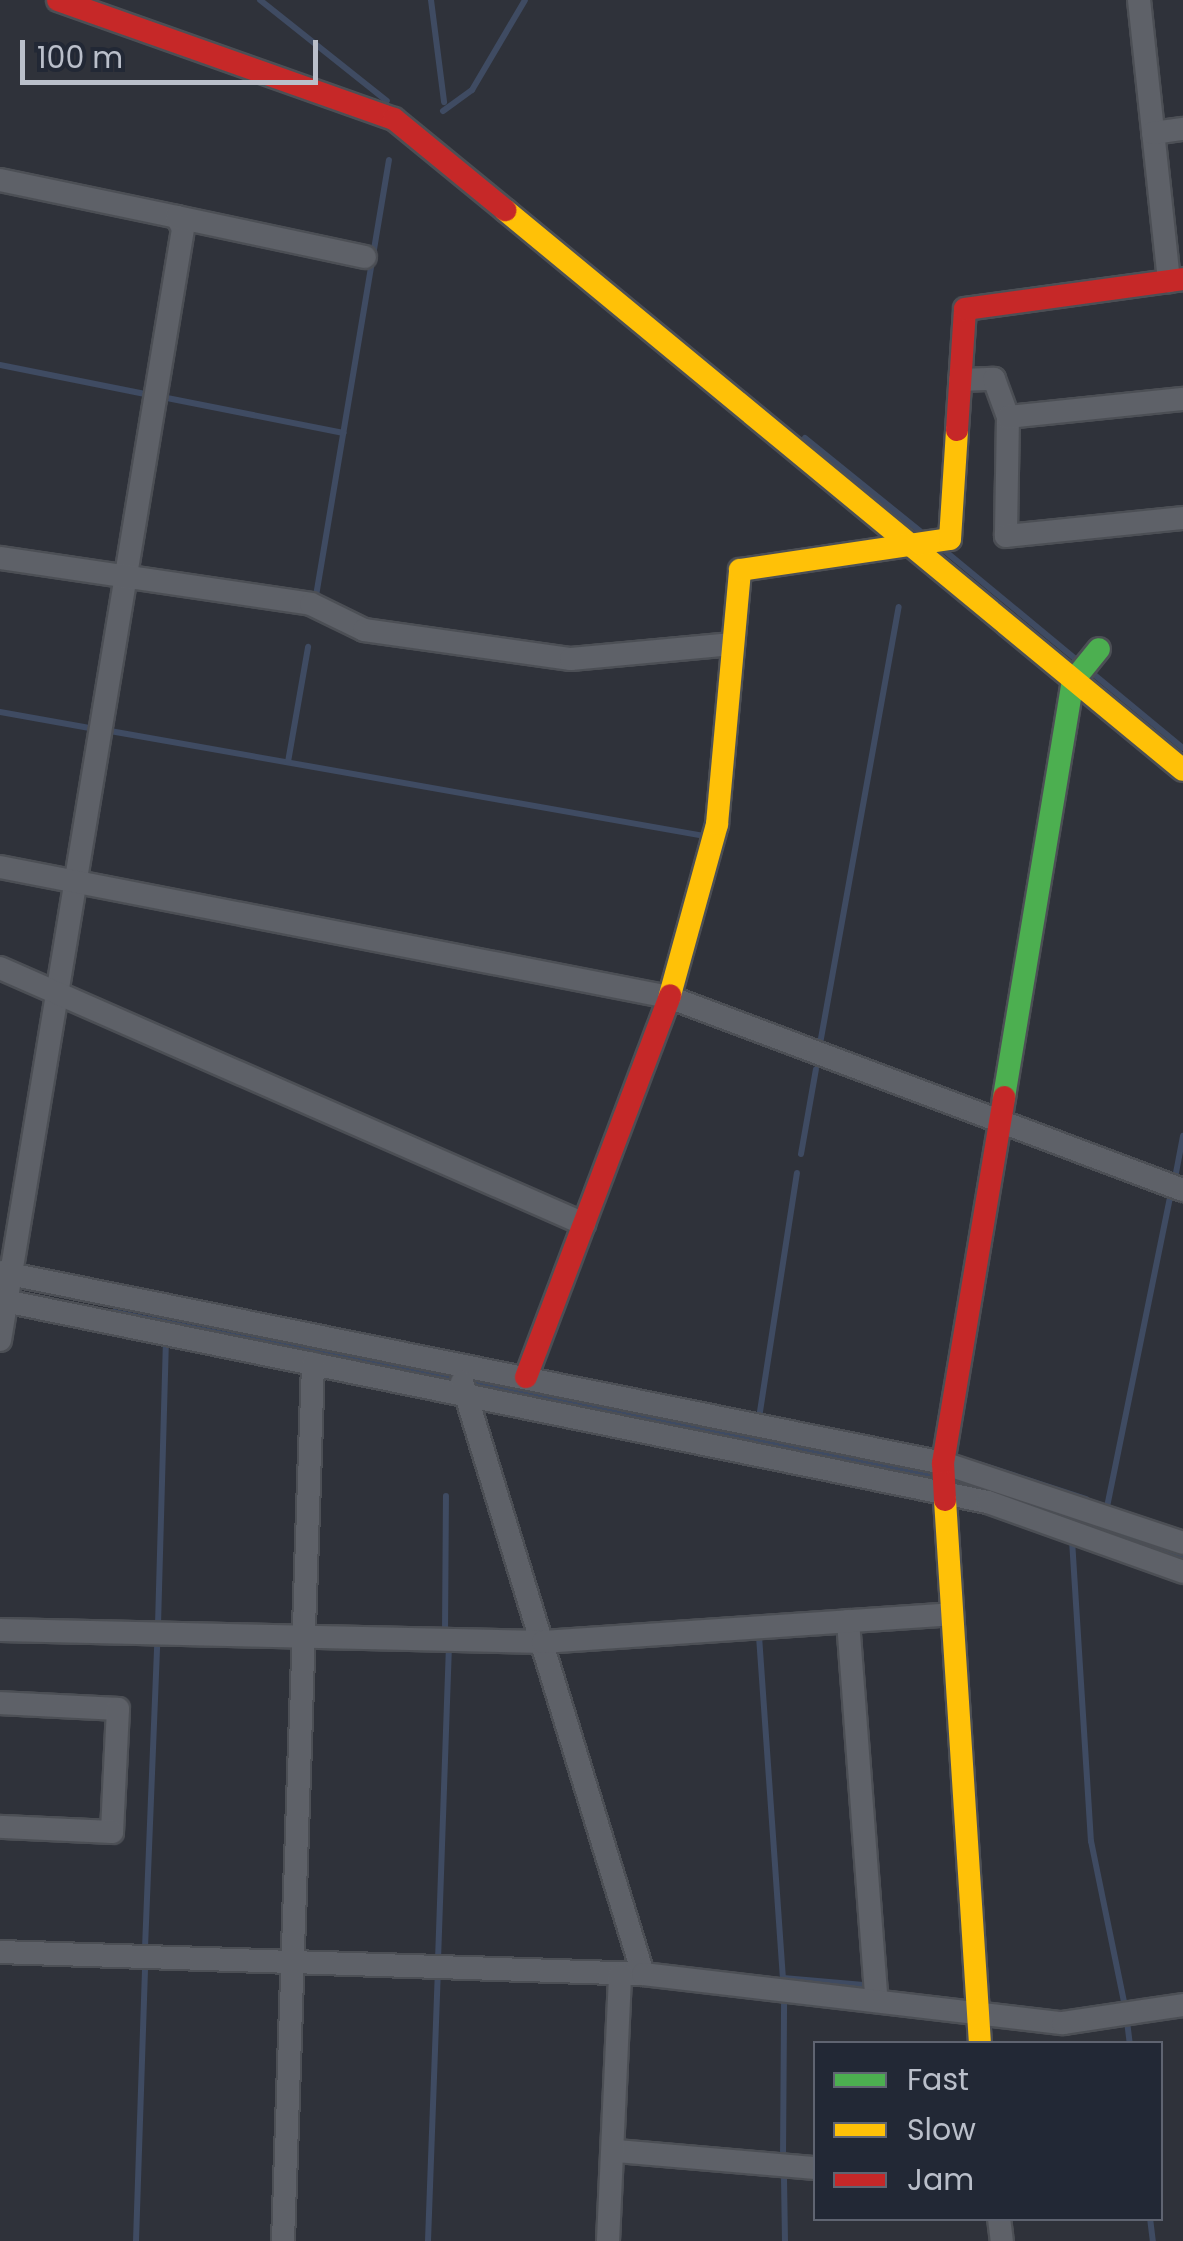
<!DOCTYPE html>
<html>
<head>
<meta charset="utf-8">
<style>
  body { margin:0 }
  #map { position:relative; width:1183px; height:2241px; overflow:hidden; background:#2f323a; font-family:Poppins,sans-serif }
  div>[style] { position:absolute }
  .stream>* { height:6px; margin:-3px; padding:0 3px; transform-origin:3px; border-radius:3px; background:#3f4b62 }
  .roads { filter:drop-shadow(2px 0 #4c4f55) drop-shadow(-2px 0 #4c4f55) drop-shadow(0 2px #4c4f55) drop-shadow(0 -2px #4c4f55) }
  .street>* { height:22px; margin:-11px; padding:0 11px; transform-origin:11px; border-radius:11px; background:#5e6168 }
  .fast>* { height:22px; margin:-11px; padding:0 11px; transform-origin:11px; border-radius:11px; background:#4caf50 }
  .slow>* { height:22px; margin:-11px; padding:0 11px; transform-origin:11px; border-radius:11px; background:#ffc107 }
  .jam>* { height:22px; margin:-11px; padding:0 11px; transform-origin:11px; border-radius:11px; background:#c62828 }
  span { translate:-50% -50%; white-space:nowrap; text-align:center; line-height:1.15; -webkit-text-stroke:8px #222835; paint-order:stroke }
  .legend { position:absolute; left:813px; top:2041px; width:350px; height:180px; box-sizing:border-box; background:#222835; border:2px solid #5f6471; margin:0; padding:12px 18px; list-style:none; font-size:30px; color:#babfca }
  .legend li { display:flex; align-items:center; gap:20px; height:50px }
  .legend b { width:50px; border:2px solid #5f6471 }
  .scale { position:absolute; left:20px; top:40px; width:298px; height:45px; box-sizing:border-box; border:5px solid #babfca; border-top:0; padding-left:12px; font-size:30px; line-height:35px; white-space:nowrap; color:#babfca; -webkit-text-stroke:8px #222835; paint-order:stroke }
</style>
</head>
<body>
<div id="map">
  <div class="stream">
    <div style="left:260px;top:0;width:162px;rotate:38.5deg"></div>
    <div style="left:431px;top:0;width:103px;rotate:82.7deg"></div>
    <div style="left:443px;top:111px;width:36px;rotate:-36deg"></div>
    <div style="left:472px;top:90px;width:104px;rotate:-59.5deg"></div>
    <div style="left:0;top:365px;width:148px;rotate:11.3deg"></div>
    <div style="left:167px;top:398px;width:180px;rotate:11.2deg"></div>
    <div style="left:805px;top:438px;width:148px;rotate:39deg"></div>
    <div style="left:945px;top:551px;width:173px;rotate:39.6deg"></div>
    <div style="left:316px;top:596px;width:442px;rotate:-80.5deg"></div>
    <div style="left:1091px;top:672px;width:119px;rotate:39.6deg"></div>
    <div style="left:0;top:712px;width:91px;rotate:10.1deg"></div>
    <div style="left:110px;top:731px;width:603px;rotate:10.02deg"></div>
    <div style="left:288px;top:762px;width:117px;rotate:-80.1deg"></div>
    <div style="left:820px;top:1044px;width:444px;rotate:-79.8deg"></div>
    <div style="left:801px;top:1154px;width:86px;rotate:-80deg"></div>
    <div style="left:1175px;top:1178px;width:43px;rotate:-79.2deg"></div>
    <div style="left:114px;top:1312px;width:837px;rotate:11.23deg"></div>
    <div style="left:759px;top:1418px;width:248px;rotate:-81.2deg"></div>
    <div style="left:979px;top:1464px;width:113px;rotate:18.1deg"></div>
    <div style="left:1107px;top:1507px;width:315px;rotate:-78.5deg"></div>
    <div style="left:1076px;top:1519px;width:114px;rotate:20.5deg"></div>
    <div style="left:1072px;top:1540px;width:302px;rotate:86.4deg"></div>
    <div style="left:1091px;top:1841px;width:168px;rotate:78.4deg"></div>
    <div style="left:158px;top:1625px;width:283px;rotate:-88.4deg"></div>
    <div style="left:445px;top:1633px;width:137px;rotate:-89.6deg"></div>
    <div style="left:759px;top:1636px;width:345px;rotate:86deg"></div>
    <div style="left:145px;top:1948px;width:305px;rotate:-87.7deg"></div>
    <div style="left:438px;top:1960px;width:312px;rotate:-88deg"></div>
    <div style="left:783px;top:1978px;width:81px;rotate:4.9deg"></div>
    <div style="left:1127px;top:2021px;width:23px;rotate:83deg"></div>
    <div style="left:783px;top:2157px;width:160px;rotate:-89.6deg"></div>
    <div style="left:784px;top:2178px;width:63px;rotate:89.1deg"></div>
    <div style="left:1150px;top:2218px;width:23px;rotate:83deg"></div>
    <div style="left:136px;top:2241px;width:274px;rotate:-88.1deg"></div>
    <div style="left:428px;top:2241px;width:267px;rotate:-87.9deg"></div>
  </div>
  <div class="roads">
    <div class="street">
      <div style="left:1139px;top:0;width:283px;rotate:83.9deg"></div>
      <div style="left:1153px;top:133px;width:30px;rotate:-8deg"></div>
      <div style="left:0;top:180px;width:181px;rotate:11.8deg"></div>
      <div style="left:177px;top:217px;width:13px;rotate:63deg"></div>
      <div style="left:183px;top:229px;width:1126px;rotate:99.35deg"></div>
      <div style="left:177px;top:217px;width:192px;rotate:12deg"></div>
      <div style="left:960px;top:380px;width:34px;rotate:-2deg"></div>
      <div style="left:994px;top:379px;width:40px;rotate:69.8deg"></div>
      <div style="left:1008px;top:417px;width:119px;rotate:91deg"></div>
      <div style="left:1006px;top:536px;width:178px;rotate:-5.8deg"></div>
      <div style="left:1008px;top:417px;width:176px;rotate:-5.9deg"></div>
      <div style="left:0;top:558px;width:314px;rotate:8.4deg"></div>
      <div style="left:311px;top:604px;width:59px;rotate:26.1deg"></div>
      <div style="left:364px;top:630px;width:209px;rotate:8deg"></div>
      <div style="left:571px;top:659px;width:162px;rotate:-5.3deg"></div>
      <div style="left:0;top:867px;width:682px;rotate:11deg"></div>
      <div style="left:669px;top:997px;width:549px;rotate:20.58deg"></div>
      <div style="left:0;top:968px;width:638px;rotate:23.67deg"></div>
      <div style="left:0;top:1272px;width:962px;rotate:11.45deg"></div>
      <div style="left:943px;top:1463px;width:253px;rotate:18.4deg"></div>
      <div style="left:0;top:1300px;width:1008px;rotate:11.56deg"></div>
      <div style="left:988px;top:1502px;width:207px;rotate:19.7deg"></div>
      <div style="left:462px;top:1382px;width:619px;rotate:73deg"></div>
      <div style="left:848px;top:1621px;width:377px;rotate:85.7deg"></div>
      <div style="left:0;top:1630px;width:543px;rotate:1.27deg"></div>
      <div style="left:543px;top:1642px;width:409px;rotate:-3.9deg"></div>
      <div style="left:0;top:1703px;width:118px;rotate:2.9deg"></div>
      <div style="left:118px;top:1709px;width:123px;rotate:92.8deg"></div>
      <div style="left:112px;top:1832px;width:112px;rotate:-177.4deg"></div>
      <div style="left:0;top:1952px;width:643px;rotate:1.96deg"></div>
      <div style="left:643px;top:1974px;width:423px;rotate:6.7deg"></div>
      <div style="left:1063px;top:2023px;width:121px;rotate:-8.5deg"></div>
      <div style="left:616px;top:2151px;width:201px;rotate:4.9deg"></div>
      <div style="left:999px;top:2218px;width:23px;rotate:83deg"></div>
      <div style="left:283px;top:2241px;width:878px;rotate:-88.04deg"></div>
      <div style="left:608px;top:2241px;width:267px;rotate:-87.4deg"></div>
    </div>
    <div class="fast">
      <div style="left:1004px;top:1097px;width:422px;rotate:-80.6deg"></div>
      <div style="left:1073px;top:681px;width:41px;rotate:-50.9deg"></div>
    </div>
    <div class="slow">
      <div style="left:505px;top:210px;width:879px;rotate:39.56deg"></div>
      <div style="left:670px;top:995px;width:177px;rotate:-74.6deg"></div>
      <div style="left:717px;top:824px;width:255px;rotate:-84.8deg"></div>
      <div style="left:740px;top:570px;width:212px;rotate:-8.4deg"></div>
      <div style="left:950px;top:539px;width:109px;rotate:-86.3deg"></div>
      <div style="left:945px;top:1500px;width:545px;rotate:86.32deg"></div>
    </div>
    <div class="jam">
      <div style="left:58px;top:0;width:356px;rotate:19.5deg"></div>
      <div style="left:394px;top:119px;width:144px;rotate:39.3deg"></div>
      <div style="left:957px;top:430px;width:121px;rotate:-86.2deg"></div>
      <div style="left:965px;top:309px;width:220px;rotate:-7.8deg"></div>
      <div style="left:526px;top:1377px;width:408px;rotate:-69.3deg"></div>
      <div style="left:945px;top:1500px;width:37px;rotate:-93deg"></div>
      <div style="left:943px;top:1463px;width:371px;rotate:-80.5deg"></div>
    </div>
  </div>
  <ul class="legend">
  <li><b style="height:12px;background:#4caf50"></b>Fast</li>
  <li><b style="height:12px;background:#ffc107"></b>Slow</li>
  <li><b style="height:12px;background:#c62828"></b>Jam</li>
  </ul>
  <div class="scale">100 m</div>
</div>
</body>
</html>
